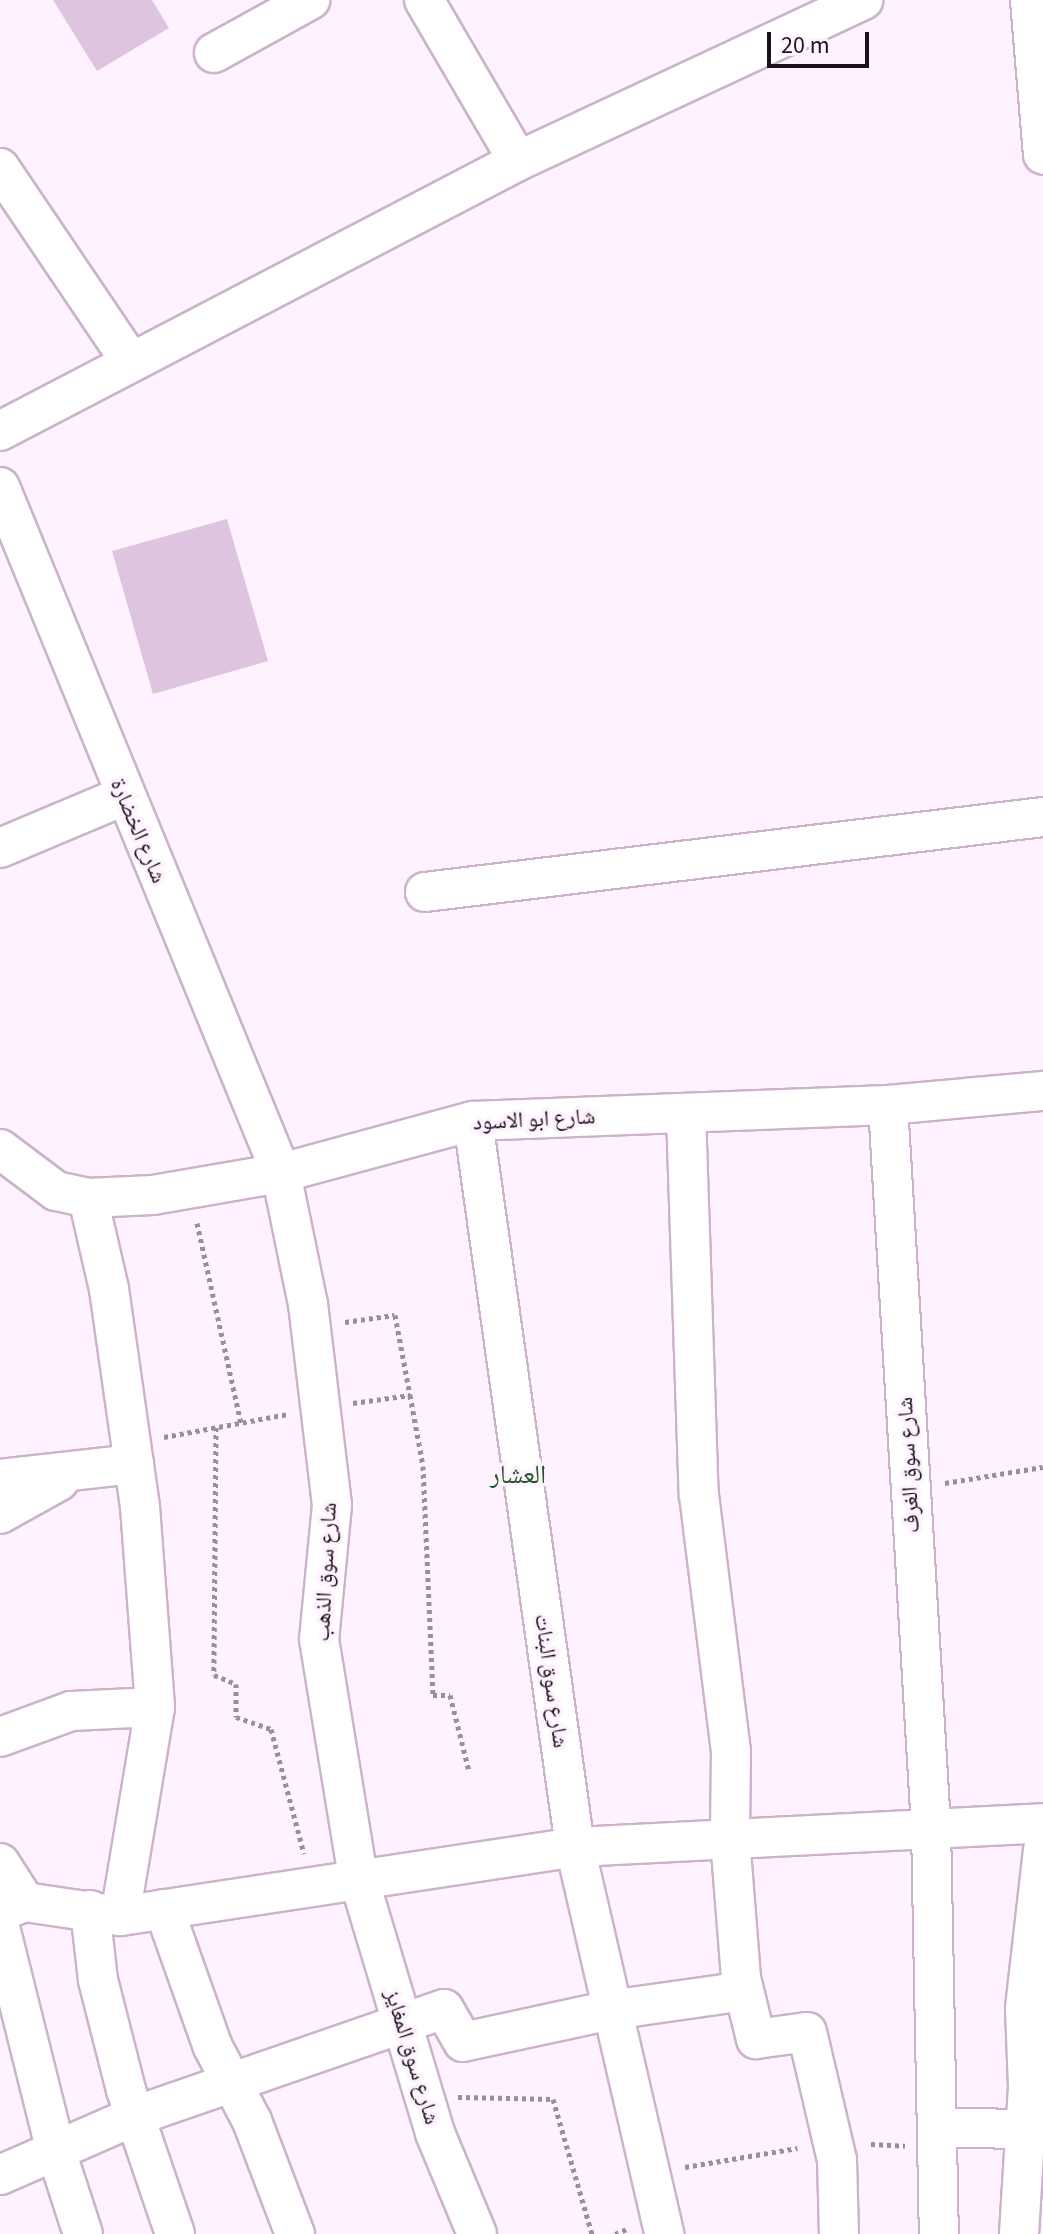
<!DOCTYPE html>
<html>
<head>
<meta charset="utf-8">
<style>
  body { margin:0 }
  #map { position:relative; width:1043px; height:2234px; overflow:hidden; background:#fdf2fd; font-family:"Source Sans 3","Noto Naskh Arabic",sans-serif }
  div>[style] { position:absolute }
  .building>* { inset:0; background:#dfc4df }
  .path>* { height:5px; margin-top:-2.5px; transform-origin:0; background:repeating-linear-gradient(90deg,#998f99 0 4px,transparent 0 8px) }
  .roads { filter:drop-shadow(2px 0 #ccb2cc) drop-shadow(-2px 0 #ccb2cc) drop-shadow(0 2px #ccb2cc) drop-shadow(0 -2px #ccb2cc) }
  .minor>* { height:38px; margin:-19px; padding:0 19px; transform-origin:19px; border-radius:19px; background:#fff }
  span { translate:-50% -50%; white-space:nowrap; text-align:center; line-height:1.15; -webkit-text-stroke:7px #fdf2fd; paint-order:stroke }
  .street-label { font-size:22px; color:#1a111a }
  .quarter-label { font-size:26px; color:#1e5827 }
  .scale { position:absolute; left:767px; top:32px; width:102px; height:36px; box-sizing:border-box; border:4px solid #1a111a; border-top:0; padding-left:10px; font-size:24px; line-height:28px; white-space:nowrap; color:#1a111a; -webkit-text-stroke:6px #fdf2fd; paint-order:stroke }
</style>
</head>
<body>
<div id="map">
  <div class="building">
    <div style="clip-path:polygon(53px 0,152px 0,169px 28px,97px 71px)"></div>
    <div style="clip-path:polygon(227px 519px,268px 661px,153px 694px,112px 551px)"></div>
  </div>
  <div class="path">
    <div style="left:197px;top:1223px;width:205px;rotate:77.6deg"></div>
    <div style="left:345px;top:1322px;width:50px;rotate:-8deg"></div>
    <div style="left:395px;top:1315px;width:81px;rotate:79.4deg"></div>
    <div style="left:353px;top:1403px;width:58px;rotate:-8deg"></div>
    <div style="left:410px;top:1395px;width:72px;rotate:79.6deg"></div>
    <div style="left:423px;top:1466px;width:229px;rotate:87.5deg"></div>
    <div style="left:433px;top:1695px;width:17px"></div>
    <div style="left:450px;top:1695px;width:78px;rotate:76deg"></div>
    <div style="left:216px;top:1427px;width:248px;rotate:90.5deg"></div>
    <div style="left:214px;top:1675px;width:24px;rotate:22deg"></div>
    <div style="left:236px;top:1684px;width:33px;rotate:90deg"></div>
    <div style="left:236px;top:1717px;width:37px;rotate:19deg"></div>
    <div style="left:271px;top:1729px;width:129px;rotate:75.2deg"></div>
    <div style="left:164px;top:1437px;width:126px;rotate:-10.5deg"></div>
    <div style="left:945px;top:1483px;width:99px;rotate:-9.3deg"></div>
    <div style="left:458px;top:2097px;width:95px;rotate:1.2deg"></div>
    <div style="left:553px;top:2099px;width:141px;rotate:73.9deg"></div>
    <div style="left:871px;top:2144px;width:34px;rotate:3deg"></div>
    <div style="left:685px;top:2167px;width:114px;rotate:-9.6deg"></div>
    <div style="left:615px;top:2234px;width:15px;rotate:-23deg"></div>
  </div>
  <div class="roads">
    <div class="minor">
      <div style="left:424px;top:0;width:186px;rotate:59.7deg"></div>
      <div style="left:1030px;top:0;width:155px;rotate:85.2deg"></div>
      <div style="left:214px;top:53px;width:110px;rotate:-28.9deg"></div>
      <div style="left:0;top:168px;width:234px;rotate:56deg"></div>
      <div style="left:0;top:431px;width:584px;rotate:-27.53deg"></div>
      <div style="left:518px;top:161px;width:381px;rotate:-25deg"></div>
      <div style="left:0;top:487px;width:741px;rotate:67.72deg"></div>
      <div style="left:281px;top:1173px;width:134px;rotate:78.4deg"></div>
      <div style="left:308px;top:1304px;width:202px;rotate:83.2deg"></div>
      <div style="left:332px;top:1505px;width:135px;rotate:95.5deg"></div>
      <div style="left:319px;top:1639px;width:240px;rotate:80.7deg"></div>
      <div style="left:358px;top:1876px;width:268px;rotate:73.3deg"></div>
      <div style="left:435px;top:2133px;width:109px;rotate:67.4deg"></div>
      <div style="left:0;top:848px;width:134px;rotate:-22.8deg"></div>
      <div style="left:425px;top:892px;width:623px;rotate:-6.92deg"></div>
      <div style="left:888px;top:1105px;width:722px;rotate:86.59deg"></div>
      <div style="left:931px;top:1826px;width:408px;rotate:88.9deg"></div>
      <div style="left:686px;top:1113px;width:382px;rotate:88.1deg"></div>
      <div style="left:699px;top:1495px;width:258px;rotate:82.9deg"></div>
      <div style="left:731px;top:1751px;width:87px;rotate:90.7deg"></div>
      <div style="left:730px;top:1838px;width:140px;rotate:85.5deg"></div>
      <div style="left:741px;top:1978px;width:63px;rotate:76.2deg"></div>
      <div style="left:756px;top:2039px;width:51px;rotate:-7.8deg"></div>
      <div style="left:807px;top:2032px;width:131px;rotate:76.8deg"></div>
      <div style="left:837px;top:2160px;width:74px;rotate:88.5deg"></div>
      <div style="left:473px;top:1121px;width:733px;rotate:82deg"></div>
      <div style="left:575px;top:1847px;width:397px;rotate:77deg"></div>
      <div style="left:0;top:1149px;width:70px;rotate:36.9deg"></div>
      <div style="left:56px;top:1191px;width:33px;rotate:12deg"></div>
      <div style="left:88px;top:1198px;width:65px;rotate:-2.6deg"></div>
      <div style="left:153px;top:1195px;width:130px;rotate:-9.8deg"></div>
      <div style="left:281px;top:1173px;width:199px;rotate:-15.2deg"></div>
      <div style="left:473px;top:1121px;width:415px;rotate:-2.2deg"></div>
      <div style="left:888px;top:1105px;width:156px;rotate:-5.2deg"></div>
      <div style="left:88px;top:1198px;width:93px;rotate:77deg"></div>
      <div style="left:109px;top:1289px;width:220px;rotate:81.9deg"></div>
      <div style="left:140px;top:1507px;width:201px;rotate:85.7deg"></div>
      <div style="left:155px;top:1707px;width:212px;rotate:99.5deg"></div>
      <div style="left:0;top:1479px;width:135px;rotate:-6.4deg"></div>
      <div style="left:0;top:1514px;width:68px;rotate:-29.2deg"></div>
      <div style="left:0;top:1737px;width:76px;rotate:-20.1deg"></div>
      <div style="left:71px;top:1711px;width:84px;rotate:-2.7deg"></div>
      <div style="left:0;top:1863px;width:46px;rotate:57.3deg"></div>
      <div style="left:164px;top:1909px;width:146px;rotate:70.5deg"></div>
      <div style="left:213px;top:2047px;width:84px;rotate:62.2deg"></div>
      <div style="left:252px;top:2121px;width:121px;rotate:69.2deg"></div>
      <div style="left:90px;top:1910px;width:70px;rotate:83.5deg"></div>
      <div style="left:98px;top:1980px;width:114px;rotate:75.7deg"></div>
      <div style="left:126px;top:2090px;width:152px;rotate:71.2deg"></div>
      <div style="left:0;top:1912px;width:27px;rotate:-22deg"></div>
      <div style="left:25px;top:1902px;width:96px;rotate:8.4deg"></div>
      <div style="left:120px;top:1916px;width:460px;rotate:-8.6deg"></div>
      <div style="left:575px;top:1847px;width:469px;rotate:-2.9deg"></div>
      <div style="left:0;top:1927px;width:231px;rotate:76deg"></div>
      <div style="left:56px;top:2151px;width:87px;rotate:72deg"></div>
      <div style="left:937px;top:2128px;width:106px;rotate:0.5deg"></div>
      <div style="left:0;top:2175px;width:147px;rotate:-23.6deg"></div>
      <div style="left:135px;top:2116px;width:327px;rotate:-19.1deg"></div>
      <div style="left:444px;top:2009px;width:38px;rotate:60deg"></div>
      <div style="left:463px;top:2042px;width:151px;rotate:-12.2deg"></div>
      <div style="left:611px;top:2010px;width:134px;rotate:-8.1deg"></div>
      <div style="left:1019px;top:2234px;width:147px;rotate:-86.5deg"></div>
      <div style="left:1028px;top:2087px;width:79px;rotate:-92.2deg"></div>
      <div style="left:1025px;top:2008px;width:160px;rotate:-83.5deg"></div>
    </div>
  </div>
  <div class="street-label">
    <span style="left:138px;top:831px;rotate:67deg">شارع الخضارة</span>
    <span style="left:534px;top:1120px;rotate:-3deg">شارع ابو الاسود</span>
    <span style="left:909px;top:1465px;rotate:-93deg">شارع سوق الغرف</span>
    <span style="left:326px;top:1572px;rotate:-87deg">شارع سوق الذهب</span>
    <span style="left:551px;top:1681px;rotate:82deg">شارع سوق البنات</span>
    <span style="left:412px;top:2057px;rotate:73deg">شارع سوق المغايز</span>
  </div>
  <div class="quarter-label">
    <span style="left:518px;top:1475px">العشار</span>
  </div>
  <div class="scale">20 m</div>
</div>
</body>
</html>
